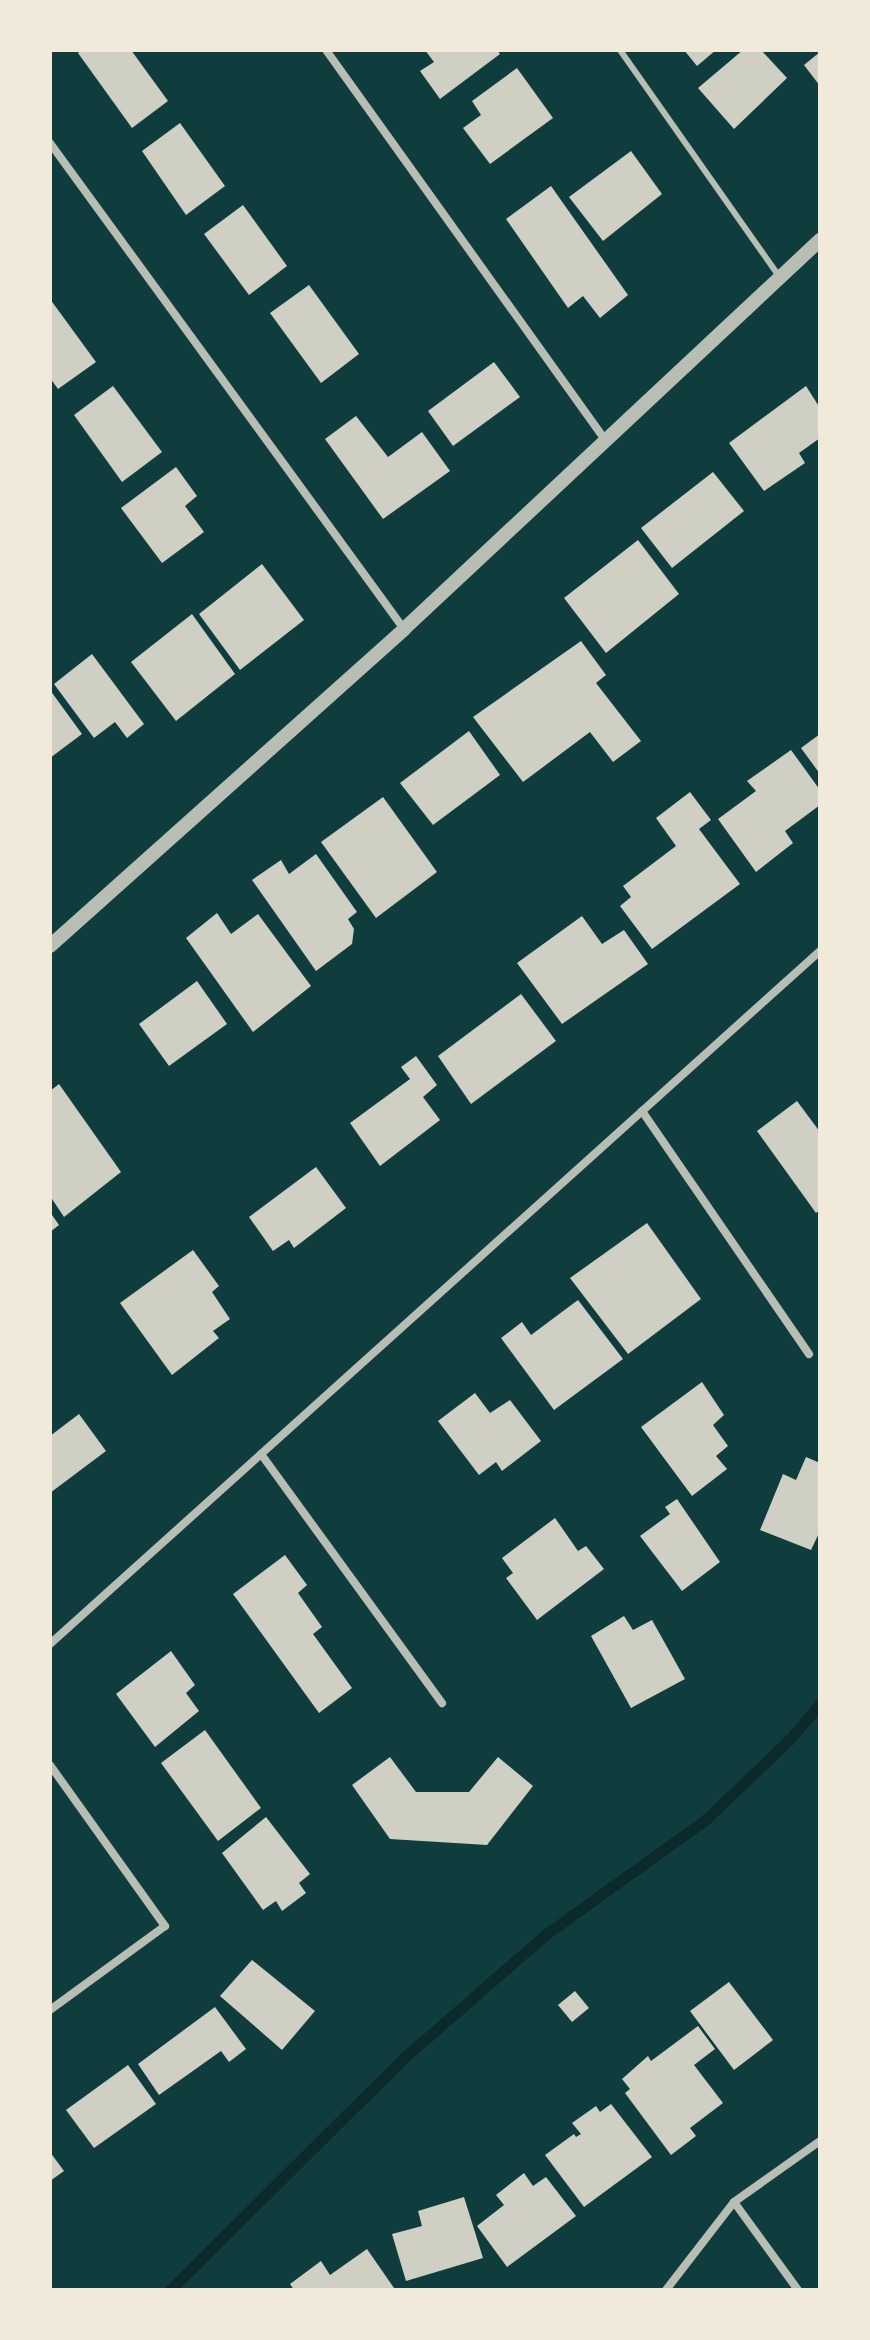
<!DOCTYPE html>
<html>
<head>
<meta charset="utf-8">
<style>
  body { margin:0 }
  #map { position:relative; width:870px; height:2340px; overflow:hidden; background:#0f3d3e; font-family:"Roboto Serif",serif }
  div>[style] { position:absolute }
  .stream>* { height:11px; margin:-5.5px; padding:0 5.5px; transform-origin:5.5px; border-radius:5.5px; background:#0a2a2b }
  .building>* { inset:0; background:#cfcfc3 }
  .service>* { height:6px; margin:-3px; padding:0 3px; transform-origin:3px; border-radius:3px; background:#b8beb3 }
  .minor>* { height:8px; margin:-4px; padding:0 4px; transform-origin:4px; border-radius:4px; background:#b8beb3 }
  .tertiary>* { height:14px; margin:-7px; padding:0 7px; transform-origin:7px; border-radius:7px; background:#b8beb3 }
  span { translate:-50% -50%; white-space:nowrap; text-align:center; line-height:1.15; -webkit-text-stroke:7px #f1e9da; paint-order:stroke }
  .frame { position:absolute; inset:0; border:52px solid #f1e9da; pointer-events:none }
</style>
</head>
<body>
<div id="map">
  <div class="stream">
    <div style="left:170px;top:2290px;width:331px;rotate:-44.8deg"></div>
    <div style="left:405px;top:2057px;width:186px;rotate:-41.1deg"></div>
    <div style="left:545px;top:1935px;width:197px;rotate:-35.7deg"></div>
    <div style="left:705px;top:1820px;width:117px;rotate:-43.6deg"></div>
    <div style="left:790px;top:1739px;width:46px;rotate:-49.4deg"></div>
  </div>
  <div class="building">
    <div style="clip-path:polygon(82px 50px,131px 50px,168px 101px,132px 128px,78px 53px)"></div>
    <div style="clip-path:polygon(425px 50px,497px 50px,500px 54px,440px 99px,420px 71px,434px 62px)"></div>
    <div style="clip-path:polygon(684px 50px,716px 50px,697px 66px)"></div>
    <div style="clip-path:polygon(743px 50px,761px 50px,787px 78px,734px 129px,698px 88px)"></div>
    <div style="clip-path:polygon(820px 52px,820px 86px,804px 65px)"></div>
    <div style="clip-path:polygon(517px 68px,553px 118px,490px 164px,463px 128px,481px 115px,472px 101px)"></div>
    <div style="clip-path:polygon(180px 123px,225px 186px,186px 215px,142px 151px)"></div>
    <div style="clip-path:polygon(631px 151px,662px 194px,603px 241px,569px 197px)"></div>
    <div style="clip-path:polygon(551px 186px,628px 295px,600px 318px,583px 296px,568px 308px,506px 219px)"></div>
    <div style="clip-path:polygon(243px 205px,287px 266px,249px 295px,204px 234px)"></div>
    <div style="clip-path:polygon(309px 285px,359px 354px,321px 383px,270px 313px)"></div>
    <div style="clip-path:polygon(50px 299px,96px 362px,58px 389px,50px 378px)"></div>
    <div style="clip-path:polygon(494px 362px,520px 397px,453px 446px,428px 411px)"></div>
    <div style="clip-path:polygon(113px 386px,162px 452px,122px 482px,74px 415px)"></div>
    <div style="clip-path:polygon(806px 386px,820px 408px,820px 438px,799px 453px,805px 463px,764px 491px,729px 443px)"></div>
    <div style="clip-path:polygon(356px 416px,388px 457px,422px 432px,450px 471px,383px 519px,325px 439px)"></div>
    <div style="clip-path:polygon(176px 467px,197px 496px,185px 506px,204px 532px,162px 563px,121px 508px)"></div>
    <div style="clip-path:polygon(713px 472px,744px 511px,672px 568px,641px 528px)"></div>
    <div style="clip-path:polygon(638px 540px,679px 594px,606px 653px,564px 598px)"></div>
    <div style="clip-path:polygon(262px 564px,304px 620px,240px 670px,199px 614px)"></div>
    <div style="clip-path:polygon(192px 614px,235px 674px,176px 721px,131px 662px)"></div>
    <div style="clip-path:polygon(581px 641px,606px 675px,596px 683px,641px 741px,613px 762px,590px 732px,523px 782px,473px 717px)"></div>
    <div style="clip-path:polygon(92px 654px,144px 724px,127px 738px,115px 722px,94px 738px,54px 684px)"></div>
    <div style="clip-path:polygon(50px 690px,82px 734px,50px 758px)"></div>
    <div style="clip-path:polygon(469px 731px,500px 775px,433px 825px,400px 783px)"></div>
    <div style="clip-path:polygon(820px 734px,820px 774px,801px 748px)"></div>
    <div style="clip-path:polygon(791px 750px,820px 790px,820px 805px,785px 831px,793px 843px,756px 872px,718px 819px,756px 791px,747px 781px)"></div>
    <div style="clip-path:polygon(690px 792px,711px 820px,699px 829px,740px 884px,652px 949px,620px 906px,631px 897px,623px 886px,676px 846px,656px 818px)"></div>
    <div style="clip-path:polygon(383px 797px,437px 872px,376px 918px,321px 842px)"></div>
    <div style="clip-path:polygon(316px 854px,357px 912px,348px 919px,354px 929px,352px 944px,316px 971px,252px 880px,281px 860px,289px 874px)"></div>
    <div style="clip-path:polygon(217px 913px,231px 934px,258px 914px,311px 986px,253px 1032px,186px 938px)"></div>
    <div style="clip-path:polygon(582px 916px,602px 944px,624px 930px,648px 964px,562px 1024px,517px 963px)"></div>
    <div style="clip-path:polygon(197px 981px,227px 1024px,169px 1066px,139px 1024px)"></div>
    <div style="clip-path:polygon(521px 994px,556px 1041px,471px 1104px,438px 1056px)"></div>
    <div style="clip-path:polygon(416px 1056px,437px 1085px,423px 1097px,440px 1120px,380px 1166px,350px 1123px,410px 1079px,401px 1067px)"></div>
    <div style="clip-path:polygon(59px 1084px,121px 1172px,64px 1217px,50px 1196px,50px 1091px)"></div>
    <div style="clip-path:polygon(797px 1101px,820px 1132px,820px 1210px,816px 1213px,757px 1131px)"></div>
    <div style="clip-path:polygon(316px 1167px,346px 1208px,294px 1248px,289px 1240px,273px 1251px,249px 1217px)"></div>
    <div style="clip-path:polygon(50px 1212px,59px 1225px,50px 1232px)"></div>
    <div style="clip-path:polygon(647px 1223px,701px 1299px,628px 1354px,570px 1278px)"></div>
    <div style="clip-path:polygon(193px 1250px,219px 1286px,212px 1292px,230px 1319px,213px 1331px,219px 1338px,172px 1375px,120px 1303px)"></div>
    <div style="clip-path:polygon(578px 1300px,623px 1359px,554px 1410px,501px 1338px,522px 1322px,531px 1335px)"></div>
    <div style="clip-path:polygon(702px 1382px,724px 1415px,713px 1425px,728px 1446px,716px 1456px,727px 1469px,692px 1496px,641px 1427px)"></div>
    <div style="clip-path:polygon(475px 1393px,490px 1413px,510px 1400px,541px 1441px,502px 1471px,496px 1462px,479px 1475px,438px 1421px)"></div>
    <div style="clip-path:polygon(79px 1414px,106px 1451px,50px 1493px,50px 1436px)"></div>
    <div style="clip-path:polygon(806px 1457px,820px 1463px,820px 1531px,811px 1550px,760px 1530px,783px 1474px,796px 1480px)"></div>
    <div style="clip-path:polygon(677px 1499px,720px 1562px,682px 1591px,640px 1536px,670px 1514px,665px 1507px)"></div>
    <div style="clip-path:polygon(555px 1518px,578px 1551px,586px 1546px,604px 1569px,537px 1620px,506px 1578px,513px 1573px,502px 1558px)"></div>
    <div style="clip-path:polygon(285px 1555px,307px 1585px,298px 1593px,322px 1627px,313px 1634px,352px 1688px,319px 1713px,233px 1594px)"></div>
    <div style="clip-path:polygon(624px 1616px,633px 1630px,652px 1620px,685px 1679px,631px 1708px,591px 1636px)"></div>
    <div style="clip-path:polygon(171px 1651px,195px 1685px,186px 1693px,199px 1711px,155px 1747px,116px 1694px)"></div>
    <div style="clip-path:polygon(205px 1730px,261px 1808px,218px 1841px,161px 1763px)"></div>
    <div style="clip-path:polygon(390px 1757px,416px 1792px,469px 1792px,498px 1757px,533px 1786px,487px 1845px,390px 1839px,352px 1785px)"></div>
    <div style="clip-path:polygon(266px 1817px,310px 1874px,299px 1883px,306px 1893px,282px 1911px,276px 1901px,263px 1910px,222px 1853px)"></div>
    <div style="clip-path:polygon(252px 1960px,315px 2011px,282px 2050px,220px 1996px)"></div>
    <div style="clip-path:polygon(729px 1982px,773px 2040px,734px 2070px,690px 2011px)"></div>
    <div style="clip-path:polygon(575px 1991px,589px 2008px,572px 2022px,558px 2005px)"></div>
    <div style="clip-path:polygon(215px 2007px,246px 2049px,229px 2062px,221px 2051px,159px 2095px,138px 2064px)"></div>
    <div style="clip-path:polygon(698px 2026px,715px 2049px,694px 2065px,723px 2103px,690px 2128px,696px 2136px,671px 2155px,625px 2093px,630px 2089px,622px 2079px,648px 2056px,651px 2061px)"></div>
    <div style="clip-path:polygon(128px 2065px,156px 2104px,94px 2148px,66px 2110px)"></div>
    <div style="clip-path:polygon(611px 2104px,652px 2157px,584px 2207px,545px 2155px,574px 2134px,576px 2137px,581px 2134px,572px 2123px,596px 2106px,600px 2112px)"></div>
    <div style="clip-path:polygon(50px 2152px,64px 2171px,50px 2181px)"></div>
    <div style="clip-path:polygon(524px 2173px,533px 2186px,546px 2177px,576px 2216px,507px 2267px,477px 2226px,504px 2205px,496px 2195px)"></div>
    <div style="clip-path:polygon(464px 2197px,483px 2258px,406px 2281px,392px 2234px,422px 2226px,418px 2211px)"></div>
    <div style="clip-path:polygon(367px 2249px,394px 2288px,391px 2290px,294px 2290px,290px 2284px,321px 2261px,330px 2275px)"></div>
  </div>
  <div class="service">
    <div style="left:620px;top:50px;width:276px;rotate:54.9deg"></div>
  </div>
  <div class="minor">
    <div style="left:326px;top:50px;width:481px;rotate:54.4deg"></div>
    <div style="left:50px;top:143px;width:601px;rotate:53.93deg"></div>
    <div style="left:642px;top:1111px;width:295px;rotate:55.5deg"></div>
    <div style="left:261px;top:1454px;width:308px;rotate:54deg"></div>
    <div style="left:50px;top:1644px;width:1036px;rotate:-41.99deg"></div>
    <div style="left:50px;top:1765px;width:198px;rotate:54.5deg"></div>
    <div style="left:165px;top:1926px;width:142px;rotate:143.9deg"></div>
    <div style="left:734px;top:2202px;width:109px;rotate:54deg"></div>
    <div style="left:666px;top:2290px;width:111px;rotate:-52.3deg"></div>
    <div style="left:734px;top:2202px;width:105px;rotate:-35.3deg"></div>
  </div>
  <div class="tertiary">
    <div style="left:50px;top:946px;width:475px;rotate:-41.8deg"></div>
    <div style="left:404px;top:629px;width:570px;rotate:-43.08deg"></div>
  </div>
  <div class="frame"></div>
</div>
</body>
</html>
